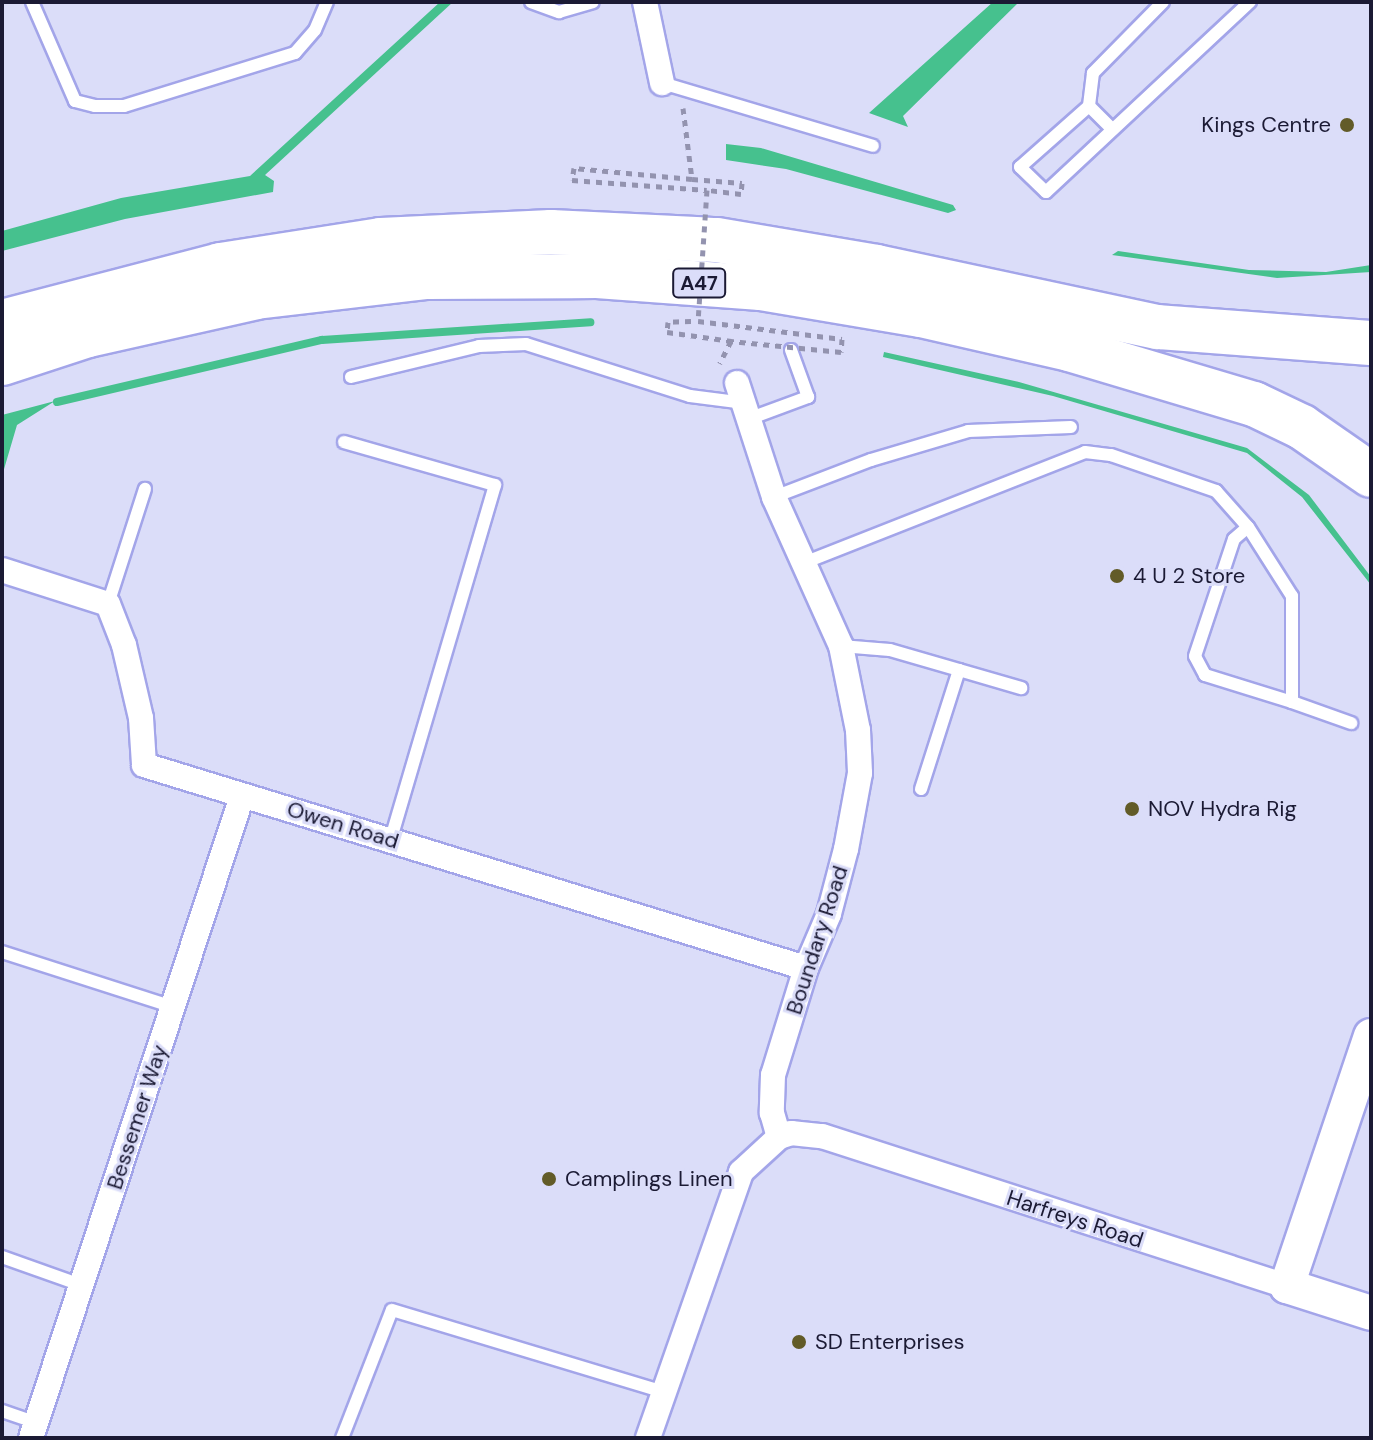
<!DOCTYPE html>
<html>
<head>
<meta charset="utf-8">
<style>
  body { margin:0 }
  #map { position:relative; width:1373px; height:1440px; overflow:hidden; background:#dbddf9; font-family:"DM Sans",sans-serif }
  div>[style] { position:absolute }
  .water>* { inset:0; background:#46c18e }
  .stream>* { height:8px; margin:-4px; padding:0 4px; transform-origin:4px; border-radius:4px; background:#46c18e }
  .path>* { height:5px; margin-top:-2.5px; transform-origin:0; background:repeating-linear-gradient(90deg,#9393af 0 6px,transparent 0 12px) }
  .roads { filter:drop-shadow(2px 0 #a3a5e9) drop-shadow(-2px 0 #a3a5e9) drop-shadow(0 2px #a3a5e9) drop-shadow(0 -2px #a3a5e9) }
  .lane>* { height:12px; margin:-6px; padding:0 6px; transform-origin:6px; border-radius:6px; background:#fff }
  .street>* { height:24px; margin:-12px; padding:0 12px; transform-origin:12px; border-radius:12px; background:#fff }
  .secondary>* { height:34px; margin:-17px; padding:0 17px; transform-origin:17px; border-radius:17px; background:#fff }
  .highway>* { height:44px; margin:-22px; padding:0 22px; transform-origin:22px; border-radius:22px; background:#fff }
  .path-bridge>* { height:5px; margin-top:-2.5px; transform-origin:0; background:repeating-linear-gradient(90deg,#9393af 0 6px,transparent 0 12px) }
  .dots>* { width:22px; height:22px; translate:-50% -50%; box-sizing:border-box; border:4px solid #dbddf9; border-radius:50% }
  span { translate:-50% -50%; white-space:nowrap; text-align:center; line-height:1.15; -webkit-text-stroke:6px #dbddf9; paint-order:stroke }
  .shield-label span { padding:2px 6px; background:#dbddf9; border:2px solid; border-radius:6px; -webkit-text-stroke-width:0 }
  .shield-label { font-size:20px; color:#1b1a34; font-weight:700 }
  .poi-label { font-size:22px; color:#1b1a34 }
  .right { translate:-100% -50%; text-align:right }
  .left { translate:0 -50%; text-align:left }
  .street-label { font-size:22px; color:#1b1a34 }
  .frame { position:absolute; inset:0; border:4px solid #1b1a34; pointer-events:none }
</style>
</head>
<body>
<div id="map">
  <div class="water">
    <div style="clip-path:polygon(440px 2px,453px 2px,265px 175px,274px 181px,273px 192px,125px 219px,2px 251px,2px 231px,121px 198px,250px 176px)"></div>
    <div style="clip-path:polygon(993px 2px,1019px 2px,903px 116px,908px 127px,869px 113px)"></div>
    <div style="clip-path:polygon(726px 144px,761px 148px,953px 205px,956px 210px,948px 213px,786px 169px,726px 160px)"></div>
    <div style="clip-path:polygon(1118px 251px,1249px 270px,1326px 272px,1371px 265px,1371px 272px,1277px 278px,1112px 255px)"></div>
    <div style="clip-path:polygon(884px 352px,1019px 382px,1247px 448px,1309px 495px,1371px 577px,1371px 585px,1302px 497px,1247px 453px,1053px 396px,883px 357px)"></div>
    <div style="clip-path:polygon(55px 401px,17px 425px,2px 476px,2px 415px)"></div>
  </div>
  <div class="stream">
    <div style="left:57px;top:402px;width:272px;rotate:-13.2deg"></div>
    <div style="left:322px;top:340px;width:269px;rotate:-3.8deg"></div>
  </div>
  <div class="path">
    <div style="left:683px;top:108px;width:72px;rotate:82.8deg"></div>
    <div style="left:692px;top:179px;width:50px;rotate:4.6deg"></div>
    <div style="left:742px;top:183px;width:11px;rotate:95deg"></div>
    <div style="left:741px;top:194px;width:34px;rotate:-173deg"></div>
    <div style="left:691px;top:321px;width:23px;rotate:178deg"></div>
    <div style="left:668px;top:322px;width:10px;rotate:96deg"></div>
    <div style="left:667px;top:332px;width:65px;rotate:8deg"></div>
    <div style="left:731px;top:341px;width:25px;rotate:117deg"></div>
  </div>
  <div class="roads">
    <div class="lane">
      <div style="left:32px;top:2px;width:108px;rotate:66.5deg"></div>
      <div style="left:75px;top:101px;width:21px;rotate:14deg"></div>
      <div style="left:95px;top:106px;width:29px"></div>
      <div style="left:124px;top:106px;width:179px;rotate:-17.2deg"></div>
      <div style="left:295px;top:53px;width:30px;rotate:-49deg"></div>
      <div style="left:315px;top:30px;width:30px;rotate:-67deg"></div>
      <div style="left:531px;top:2px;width:30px;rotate:20deg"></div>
      <div style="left:559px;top:12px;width:35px;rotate:-16deg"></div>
      <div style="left:1163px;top:2px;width:100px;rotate:134.6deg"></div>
      <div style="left:1093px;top:73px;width:33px;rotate:97deg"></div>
      <div style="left:1089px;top:106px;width:92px;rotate:138.5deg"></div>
      <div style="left:1020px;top:167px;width:36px;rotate:44deg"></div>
      <div style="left:1046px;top:192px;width:279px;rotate:-43deg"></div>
      <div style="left:662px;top:83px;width:220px;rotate:16.6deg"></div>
      <div style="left:1089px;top:106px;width:33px;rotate:45deg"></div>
      <div style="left:351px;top:377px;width:132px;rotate:-13.6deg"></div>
      <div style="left:479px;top:346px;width:47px;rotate:-2.4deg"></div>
      <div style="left:526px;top:344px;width:172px;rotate:17.6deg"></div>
      <div style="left:690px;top:396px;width:55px;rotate:7.3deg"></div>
      <div style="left:751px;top:418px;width:61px;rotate:-20.2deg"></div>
      <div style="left:808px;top:397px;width:50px;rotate:-109.9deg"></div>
      <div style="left:344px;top:442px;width:157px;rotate:15.9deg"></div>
      <div style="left:495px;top:485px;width:369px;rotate:106.4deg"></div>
      <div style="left:774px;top:497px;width:104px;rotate:-20.9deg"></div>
      <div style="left:871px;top:460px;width:101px;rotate:-16.6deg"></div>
      <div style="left:968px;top:431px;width:103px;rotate:-2.2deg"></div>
      <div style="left:801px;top:564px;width:305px;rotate:-21.5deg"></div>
      <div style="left:1085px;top:452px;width:26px;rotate:7deg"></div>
      <div style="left:1111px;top:455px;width:111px;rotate:18.9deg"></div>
      <div style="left:1216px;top:491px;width:48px;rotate:48.4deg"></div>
      <div style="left:1248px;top:527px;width:82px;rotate:57.5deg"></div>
      <div style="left:1292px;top:596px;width:106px;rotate:90deg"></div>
      <div style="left:1292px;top:702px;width:91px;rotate:-162.8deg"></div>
      <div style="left:1205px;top:675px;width:21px;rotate:-118deg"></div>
      <div style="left:1195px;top:656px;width:123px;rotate:-71.6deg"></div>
      <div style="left:1234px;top:539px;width:18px;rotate:-41deg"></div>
      <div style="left:108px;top:604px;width:121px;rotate:-72.2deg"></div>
      <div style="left:841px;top:646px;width:49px;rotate:4.7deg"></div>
      <div style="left:890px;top:650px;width:72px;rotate:16.2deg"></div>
      <div style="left:959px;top:670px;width:125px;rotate:107.7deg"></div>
      <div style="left:959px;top:670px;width:65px;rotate:16.2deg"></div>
      <div style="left:1292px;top:702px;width:63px;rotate:19.6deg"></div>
      <div style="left:2px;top:952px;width:180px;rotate:17.8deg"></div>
      <div style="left:2px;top:1257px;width:84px;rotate:19.5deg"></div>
      <div style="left:2px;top:1411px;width:36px;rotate:19deg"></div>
      <div style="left:342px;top:1438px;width:137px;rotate:-68.7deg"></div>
      <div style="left:392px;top:1310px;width:284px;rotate:16.8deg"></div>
    </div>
    <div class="street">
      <div style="left:645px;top:2px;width:83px;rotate:78.1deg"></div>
      <div style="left:737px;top:383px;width:120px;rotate:72deg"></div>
      <div style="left:774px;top:497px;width:163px;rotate:65.8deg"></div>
      <div style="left:841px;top:646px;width:86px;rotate:78.6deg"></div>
      <div style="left:858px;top:730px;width:43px;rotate:87.3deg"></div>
      <div style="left:860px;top:773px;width:77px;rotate:100.4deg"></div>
      <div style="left:846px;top:849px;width:67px;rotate:104.7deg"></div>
      <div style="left:829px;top:914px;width:59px;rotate:113.1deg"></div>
      <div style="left:806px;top:968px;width:112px;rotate:107.1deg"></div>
      <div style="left:773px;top:1075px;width:38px;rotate:92deg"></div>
      <div style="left:772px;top:1113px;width:25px;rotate:74deg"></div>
      <div style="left:2px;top:570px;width:111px;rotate:17.8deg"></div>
      <div style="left:108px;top:604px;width:44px;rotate:68.7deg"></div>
      <div style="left:124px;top:645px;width:75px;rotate:76.9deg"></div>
      <div style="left:141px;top:718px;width:47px;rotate:86.3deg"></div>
      <div style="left:144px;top:765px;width:692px;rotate:17.05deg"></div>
      <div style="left:31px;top:1438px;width:676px;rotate:-71.81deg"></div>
      <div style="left:648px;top:1438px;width:282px;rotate:-70.7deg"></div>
      <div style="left:741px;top:1172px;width:52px;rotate:-42.6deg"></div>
      <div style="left:779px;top:1137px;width:13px;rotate:-18deg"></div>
      <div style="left:791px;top:1133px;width:31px;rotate:6deg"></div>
      <div style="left:822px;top:1136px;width:489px;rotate:17.9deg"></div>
    </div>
    <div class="secondary">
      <div style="left:1371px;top:1036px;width:264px;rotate:108.6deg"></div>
      <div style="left:1287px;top:1286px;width:88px;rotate:17.8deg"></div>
    </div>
    <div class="highway">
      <div style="left:2px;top:322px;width:226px;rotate:-14.6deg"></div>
      <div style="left:221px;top:265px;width:162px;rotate:-8.9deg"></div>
      <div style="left:381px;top:240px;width:170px;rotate:-2.7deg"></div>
      <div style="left:551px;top:232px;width:166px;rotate:2.8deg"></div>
      <div style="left:717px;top:240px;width:162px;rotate:9.6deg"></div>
      <div style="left:877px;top:267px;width:287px;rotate:12.1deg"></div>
      <div style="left:1158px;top:327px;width:214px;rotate:4.3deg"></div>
      <div style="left:2px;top:363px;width:90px;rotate:-18deg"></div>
      <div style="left:88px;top:335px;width:172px;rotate:-12.7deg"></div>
      <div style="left:256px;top:297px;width:172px;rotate:-6.7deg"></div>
      <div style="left:427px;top:277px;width:170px;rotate:-0.3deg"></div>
      <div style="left:597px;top:276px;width:164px;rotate:4.2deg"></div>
      <div style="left:761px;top:288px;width:162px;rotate:9.6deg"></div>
      <div style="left:921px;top:315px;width:152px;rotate:12.9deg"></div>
      <div style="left:1069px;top:349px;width:193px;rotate:16.6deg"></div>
      <div style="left:1254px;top:404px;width:53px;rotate:25.6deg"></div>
      <div style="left:1302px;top:427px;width:84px;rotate:34.8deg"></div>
    </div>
  </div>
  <div class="path-bridge">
    <div style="left:692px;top:179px;width:119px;rotate:-174.7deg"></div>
    <div style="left:574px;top:168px;width:12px;rotate:99deg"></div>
    <div style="left:572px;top:180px;width:135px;rotate:4.2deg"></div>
    <div style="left:707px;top:190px;width:131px;rotate:93.9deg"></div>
    <div style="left:698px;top:321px;width:145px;rotate:7.1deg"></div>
    <div style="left:842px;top:339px;width:13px;rotate:94deg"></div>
    <div style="left:841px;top:352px;width:111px;rotate:-174.3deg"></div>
  </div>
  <div class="dots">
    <div style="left:1347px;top:125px;background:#625b28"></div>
    <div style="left:1117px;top:576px;background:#625b28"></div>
    <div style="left:1132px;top:809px;background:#625b28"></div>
    <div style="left:549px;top:1179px;background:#625b28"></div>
    <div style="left:799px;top:1342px;background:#625b28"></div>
  </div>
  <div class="shield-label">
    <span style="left:699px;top:283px">A47</span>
  </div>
  <div class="poi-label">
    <span class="right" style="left:1331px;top:125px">Kings Centre</span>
    <span class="left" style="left:1133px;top:576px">4 U 2 Store</span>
    <span class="left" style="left:1148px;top:809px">NOV Hydra Rig</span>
    <span class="left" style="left:565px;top:1179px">Camplings Linen</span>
    <span class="left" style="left:815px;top:1342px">SD Enterprises</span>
  </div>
  <div class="street-label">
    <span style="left:343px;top:825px;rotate:17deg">Owen Road</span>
    <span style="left:817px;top:940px;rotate:-72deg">Boundary Road</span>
    <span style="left:137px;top:1117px;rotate:-72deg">Bessemer Way</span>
    <span style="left:1075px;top:1219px;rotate:18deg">Harfreys Road</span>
  </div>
  <div class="frame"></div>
</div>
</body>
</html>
